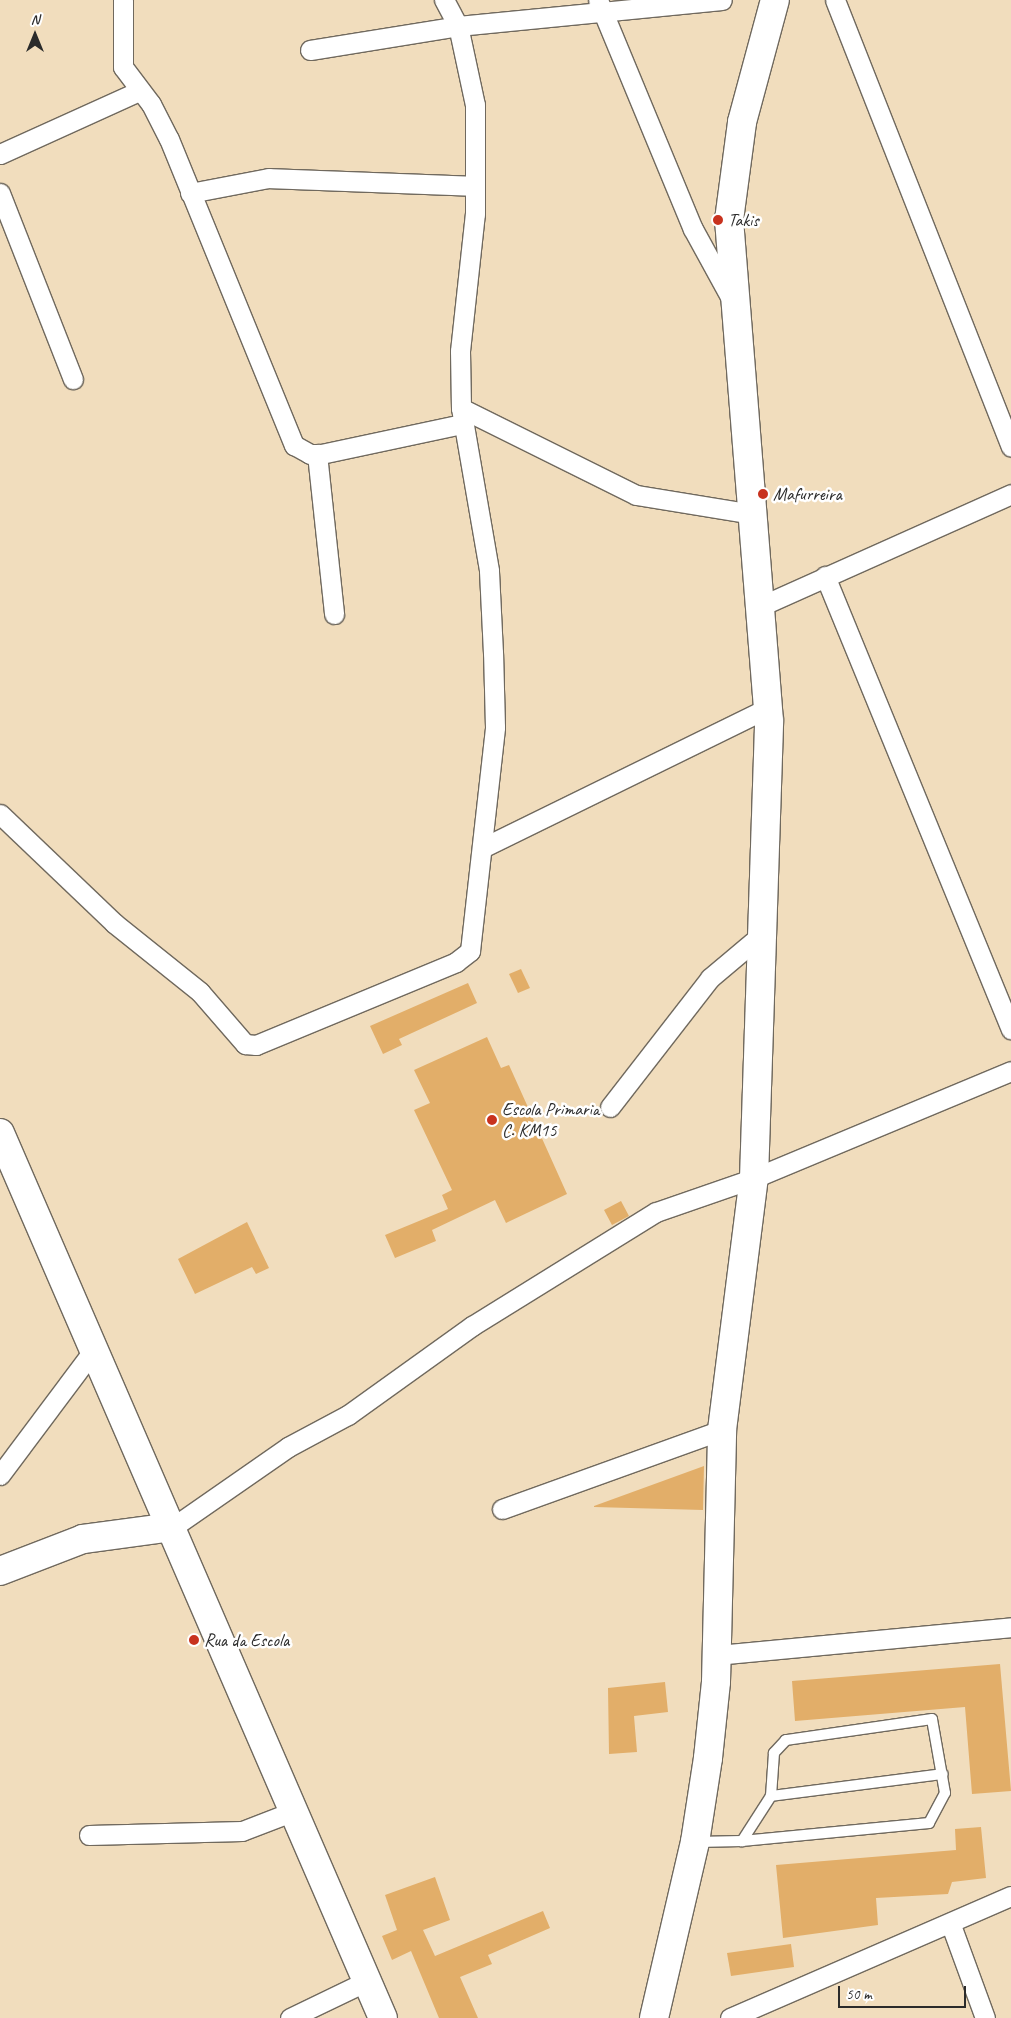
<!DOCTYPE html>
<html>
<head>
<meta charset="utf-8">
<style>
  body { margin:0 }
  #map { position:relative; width:1011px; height:2018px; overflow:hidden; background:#f1ddbd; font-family:Caveat,sans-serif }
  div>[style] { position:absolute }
  .building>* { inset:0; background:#e2ae69 }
  .roads { filter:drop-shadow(1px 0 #70695e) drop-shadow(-1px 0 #70695e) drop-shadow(0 1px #70695e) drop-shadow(0 -1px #70695e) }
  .lane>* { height:10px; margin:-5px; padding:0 5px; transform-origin:5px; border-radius:5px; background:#fff }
  .street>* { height:19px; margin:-9.5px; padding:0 9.5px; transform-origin:9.5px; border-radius:9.5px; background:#fff }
  .secondary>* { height:28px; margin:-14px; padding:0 14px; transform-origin:14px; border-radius:14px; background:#fff }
  .dots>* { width:14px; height:14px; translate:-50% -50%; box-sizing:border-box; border:2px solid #fff; border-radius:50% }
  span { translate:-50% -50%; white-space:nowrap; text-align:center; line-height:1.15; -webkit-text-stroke:5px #fff; paint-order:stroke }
  .poi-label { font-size:18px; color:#2b2b2b }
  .left { translate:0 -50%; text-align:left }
  .north { position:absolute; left:10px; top:10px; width:50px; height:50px; -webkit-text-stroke:4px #fff; paint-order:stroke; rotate:0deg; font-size:14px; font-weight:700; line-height:20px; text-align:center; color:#2b2b2b }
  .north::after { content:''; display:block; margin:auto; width:18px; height:22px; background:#2b2b2b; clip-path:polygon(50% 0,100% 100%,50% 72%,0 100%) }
  .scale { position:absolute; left:838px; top:1986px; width:128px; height:22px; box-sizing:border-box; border:2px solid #2b2b2b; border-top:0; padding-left:6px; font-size:15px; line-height:18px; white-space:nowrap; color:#2b2b2b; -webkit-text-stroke:4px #fff; paint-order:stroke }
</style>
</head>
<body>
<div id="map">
  <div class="building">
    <div style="clip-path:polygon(521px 969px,530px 988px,518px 993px,509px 974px)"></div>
    <div style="clip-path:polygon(468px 983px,477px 1003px,399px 1039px,402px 1045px,383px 1054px,370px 1026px)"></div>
    <div style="clip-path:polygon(487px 1037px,501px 1068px,509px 1065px,567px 1194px,506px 1223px,495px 1200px,432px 1230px,436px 1241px,395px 1258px,385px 1235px,448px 1209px,442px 1195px,452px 1190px,414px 1110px,430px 1103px,414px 1070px)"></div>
    <div style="clip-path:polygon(621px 1201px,629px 1216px,612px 1225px,604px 1210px)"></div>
    <div style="clip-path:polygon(247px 1222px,269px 1268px,256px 1274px,252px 1267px,195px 1294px,178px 1259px)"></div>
    <div style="clip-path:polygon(704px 1466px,703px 1510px,594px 1507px,594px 1506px)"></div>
    <div style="clip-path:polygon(1000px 1664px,1011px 1791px,972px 1794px,965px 1707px,795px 1721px,792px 1681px)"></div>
    <div style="clip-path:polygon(665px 1682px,668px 1712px,634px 1716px,637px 1752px,609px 1754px,608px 1688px)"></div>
    <div style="clip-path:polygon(981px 1827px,986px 1878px,952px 1882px,948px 1894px,876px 1898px,878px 1925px,783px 1938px,776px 1865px,956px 1850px,955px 1829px)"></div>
    <div style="clip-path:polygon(435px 1877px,450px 1920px,423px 1930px,435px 1956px,543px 1911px,550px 1928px,488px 1955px,492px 1964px,460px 1977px,478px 2018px,439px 2018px,411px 1951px,392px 1960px,382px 1936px,397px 1930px,385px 1895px)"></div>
    <div style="clip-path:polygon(791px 1944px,794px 1967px,731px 1976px,727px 1953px)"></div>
  </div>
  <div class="roads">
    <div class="lane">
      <div style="left:771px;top:1796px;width:173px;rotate:-7.3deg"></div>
      <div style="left:696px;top:1842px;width:46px;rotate:-1.2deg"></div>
      <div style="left:742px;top:1841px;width:188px;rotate:-5.5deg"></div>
      <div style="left:929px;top:1823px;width:34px;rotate:-62deg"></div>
      <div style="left:945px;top:1793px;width:75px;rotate:-100deg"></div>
      <div style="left:932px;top:1719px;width:148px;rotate:171.8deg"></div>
      <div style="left:786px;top:1740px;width:18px;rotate:133deg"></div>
      <div style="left:774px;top:1753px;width:43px;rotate:94deg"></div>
      <div style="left:771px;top:1796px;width:54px;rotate:122.8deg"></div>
    </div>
    <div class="street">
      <div style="left:123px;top:0;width:67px;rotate:90deg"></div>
      <div style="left:123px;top:67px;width:46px;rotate:52.9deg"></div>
      <div style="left:151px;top:104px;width:39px;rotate:63deg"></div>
      <div style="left:169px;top:139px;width:331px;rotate:67.8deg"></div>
      <div style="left:294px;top:445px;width:18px;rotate:29deg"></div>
      <div style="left:310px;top:454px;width:11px"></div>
      <div style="left:321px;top:454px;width:144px;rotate:-12deg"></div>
      <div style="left:598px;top:0;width:248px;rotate:67.5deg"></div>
      <div style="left:693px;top:229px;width:83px;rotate:61.3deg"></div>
      <div style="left:835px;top:0;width:480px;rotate:68.5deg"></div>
      <div style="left:310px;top:50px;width:150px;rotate:-9.2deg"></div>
      <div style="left:458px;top:26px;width:265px;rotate:-5.6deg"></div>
      <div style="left:0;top:154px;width:153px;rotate:-24.4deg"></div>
      <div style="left:0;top:193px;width:200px;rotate:68.6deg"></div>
      <div style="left:190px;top:193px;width:80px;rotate:-10.8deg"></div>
      <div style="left:269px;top:178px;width:206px;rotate:2.2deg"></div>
      <div style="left:461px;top:408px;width:195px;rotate:26.4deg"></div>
      <div style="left:636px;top:495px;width:119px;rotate:9.2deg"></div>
      <div style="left:317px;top:454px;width:161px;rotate:83.9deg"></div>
      <div style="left:825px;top:576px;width:490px;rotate:67.7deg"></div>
      <div style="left:761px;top:606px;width:274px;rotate:-24.1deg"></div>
      <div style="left:0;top:814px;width:158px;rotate:43.7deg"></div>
      <div style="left:114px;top:923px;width:110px;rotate:38.7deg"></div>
      <div style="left:200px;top:992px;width:69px;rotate:49.1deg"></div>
      <div style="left:245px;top:1044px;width:11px;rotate:5deg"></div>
      <div style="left:256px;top:1045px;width:217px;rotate:-22.5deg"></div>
      <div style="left:456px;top:962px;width:18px;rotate:-38deg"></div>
      <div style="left:470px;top:951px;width:225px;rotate:-83.6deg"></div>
      <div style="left:495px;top:727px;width:74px;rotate:-91.5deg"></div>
      <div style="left:493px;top:653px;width:83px;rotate:-92.8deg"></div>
      <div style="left:489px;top:570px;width:164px;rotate:-99.8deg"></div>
      <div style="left:461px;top:408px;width:57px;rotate:-91deg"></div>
      <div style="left:460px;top:351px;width:138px;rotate:-83.8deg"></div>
      <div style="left:475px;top:214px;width:109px;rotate:-90deg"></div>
      <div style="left:475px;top:105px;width:81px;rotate:-102.1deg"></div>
      <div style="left:458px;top:26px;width:30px;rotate:-118deg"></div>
      <div style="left:484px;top:847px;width:316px;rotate:-26.1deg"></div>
      <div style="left:610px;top:1107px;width:163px;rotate:-52.2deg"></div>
      <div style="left:710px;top:978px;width:67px;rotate:-40.1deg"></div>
      <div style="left:0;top:1475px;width:154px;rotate:-53.2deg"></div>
      <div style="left:502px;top:1509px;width:234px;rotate:-19.8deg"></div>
      <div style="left:173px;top:1527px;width:140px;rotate:-34.8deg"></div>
      <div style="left:288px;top:1447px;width:68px;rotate:-28.1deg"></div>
      <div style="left:348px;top:1415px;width:153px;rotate:-35.7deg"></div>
      <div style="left:472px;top:1326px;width:216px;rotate:-31.8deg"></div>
      <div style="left:656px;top:1212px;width:104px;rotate:-19.1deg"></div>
      <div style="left:754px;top:1178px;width:278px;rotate:-22.6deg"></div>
      <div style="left:717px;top:1655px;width:295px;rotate:-5.4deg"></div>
      <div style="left:89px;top:1835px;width:153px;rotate:-1.5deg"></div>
      <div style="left:242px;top:1831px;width:56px;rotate:-21deg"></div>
      <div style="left:951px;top:1925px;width:99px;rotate:69.9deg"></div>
      <div style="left:290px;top:2018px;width:85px;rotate:-25.7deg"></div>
      <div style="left:730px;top:2018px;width:306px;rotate:-23.5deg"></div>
    </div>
    <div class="secondary">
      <div style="left:0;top:1133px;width:964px;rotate:66.6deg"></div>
      <div style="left:0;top:1571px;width:89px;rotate:-21.1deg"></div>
      <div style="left:83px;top:1539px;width:91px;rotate:-7.6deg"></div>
      <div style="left:654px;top:2018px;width:181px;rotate:-76.9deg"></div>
      <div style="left:695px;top:1842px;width:85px;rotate:-81.2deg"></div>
      <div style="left:708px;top:1758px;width:76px;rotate:-84deg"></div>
      <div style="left:716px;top:1682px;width:252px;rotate:-88.6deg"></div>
      <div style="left:722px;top:1430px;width:254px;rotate:-82.8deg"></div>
      <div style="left:754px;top:1178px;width:457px;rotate:-88.1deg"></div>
      <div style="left:769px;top:721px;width:503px;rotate:-94.56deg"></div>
      <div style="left:729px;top:220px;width:99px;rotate:-82.4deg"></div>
      <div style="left:742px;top:122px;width:126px;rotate:-74.9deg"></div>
    </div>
  </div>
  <div class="dots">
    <div style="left:718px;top:220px;background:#c8321e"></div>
    <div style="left:763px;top:494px;background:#c8321e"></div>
    <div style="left:492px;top:1120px;background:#c8321e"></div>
    <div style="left:194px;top:1640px;background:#c8321e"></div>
  </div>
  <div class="poi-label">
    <span class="left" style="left:728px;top:220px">Takis</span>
    <span class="left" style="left:773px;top:494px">Mafurreira</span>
    <span class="left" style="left:502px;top:1120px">Escola Primaria<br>C. KM15</span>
    <span class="left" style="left:204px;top:1640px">Rua da Escola</span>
  </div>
  <div class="north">N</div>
  <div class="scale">50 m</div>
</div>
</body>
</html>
